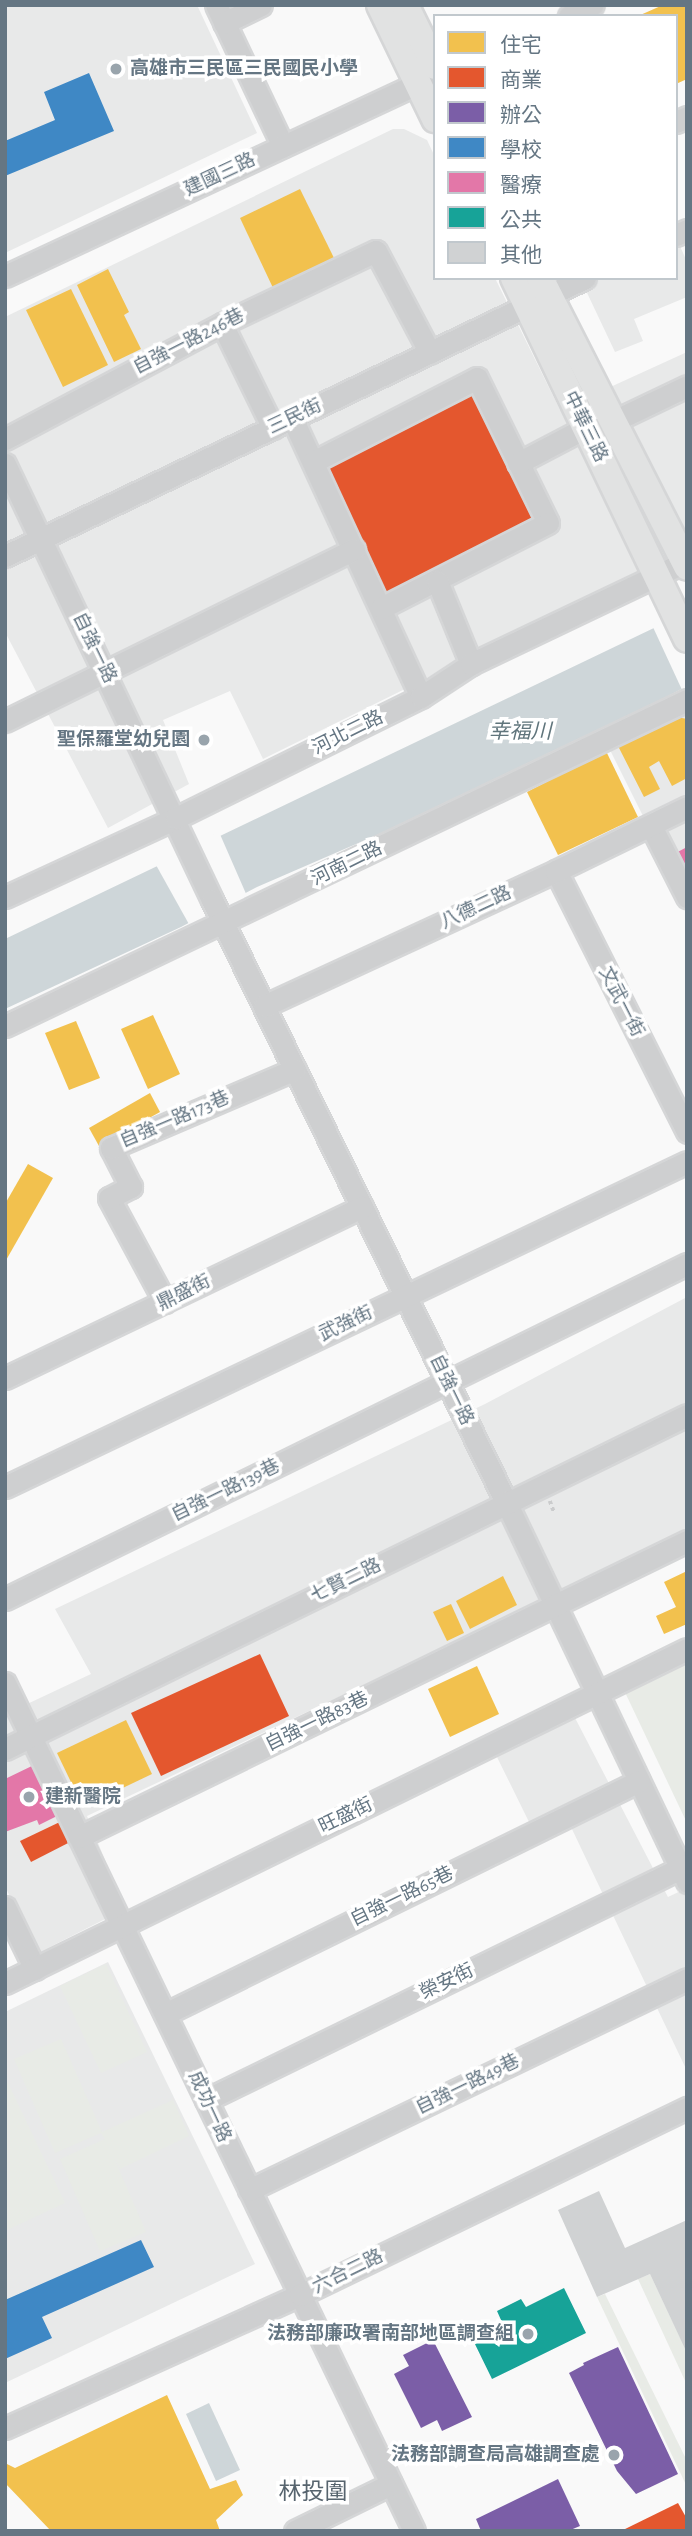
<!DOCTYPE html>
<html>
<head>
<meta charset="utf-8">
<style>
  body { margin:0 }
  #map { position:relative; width:692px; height:2536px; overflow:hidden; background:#f9f9f9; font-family:"Alegreya Sans","Noto Sans TC",sans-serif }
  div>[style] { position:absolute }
  .built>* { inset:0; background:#e8e9e9 }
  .green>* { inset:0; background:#e8ebe6 }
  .water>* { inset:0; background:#ced6d9 }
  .pier>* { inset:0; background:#f9f9f9 }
  .homes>* { inset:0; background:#f2c14e }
  .shops>* { inset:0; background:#e4572e }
  .offices>* { inset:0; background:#7b5ea7 }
  .schools>* { inset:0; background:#3f88c5 }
  .health>* { inset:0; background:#e377a8 }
  .public>* { inset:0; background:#17a398 }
  .building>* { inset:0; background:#d0d2d3 }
  .path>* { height:3.5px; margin-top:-1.75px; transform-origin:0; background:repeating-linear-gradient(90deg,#cbcccd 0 3.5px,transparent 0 7px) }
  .roads { filter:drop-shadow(2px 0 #d5d6d7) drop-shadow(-2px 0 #d5d6d7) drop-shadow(0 2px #d5d6d7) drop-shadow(0 -2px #d5d6d7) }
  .minor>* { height:21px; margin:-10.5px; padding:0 10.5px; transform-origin:10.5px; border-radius:10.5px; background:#cecfd0 }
  .major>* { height:26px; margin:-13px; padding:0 13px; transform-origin:13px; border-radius:13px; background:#e1e2e2 }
  .dots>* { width:19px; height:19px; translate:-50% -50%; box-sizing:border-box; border:4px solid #fff; border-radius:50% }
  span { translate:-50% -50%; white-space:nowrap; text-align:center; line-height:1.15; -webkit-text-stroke:7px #fff; paint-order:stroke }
  .poi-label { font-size:19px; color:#657683; font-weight:700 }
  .left { translate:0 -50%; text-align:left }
  .right { translate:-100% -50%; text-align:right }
  .street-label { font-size:19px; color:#657683 }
  .water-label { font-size:21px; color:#60757c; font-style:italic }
  .quarter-label { font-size:23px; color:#57646e }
  .frame { position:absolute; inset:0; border:7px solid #657683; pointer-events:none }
  .legend { position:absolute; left:433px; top:14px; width:245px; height:266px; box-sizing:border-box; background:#fff; border:2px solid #c1c8cd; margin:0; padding:9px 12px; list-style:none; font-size:21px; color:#657683 }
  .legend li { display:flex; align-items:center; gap:14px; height:35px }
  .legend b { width:35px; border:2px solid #c1c8cd }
</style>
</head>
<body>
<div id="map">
  <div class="built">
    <div style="clip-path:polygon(5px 5px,197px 5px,257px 133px,5px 253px)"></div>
    <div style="clip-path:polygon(393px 129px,404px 129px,427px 140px,435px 157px,435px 278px,495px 278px,560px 410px,687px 352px,687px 550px,263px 759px,230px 691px,163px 720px,189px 784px,108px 828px,5px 632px,5px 317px)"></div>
    <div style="clip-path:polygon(676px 237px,687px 262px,687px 297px,634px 319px,643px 341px,615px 352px,580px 278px,676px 278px)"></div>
    <div style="clip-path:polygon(687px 709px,687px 904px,608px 746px)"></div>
    <div style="clip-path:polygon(687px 1297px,687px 1529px,522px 1610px,87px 1816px,125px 1909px,36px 1954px,5px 1886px,5px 1708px,8px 1713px,91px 1674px,55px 1609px,485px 1404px)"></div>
    <div style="clip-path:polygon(573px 1714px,668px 1897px,687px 1888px,687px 2071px,561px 1806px,529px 1822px,496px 1755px)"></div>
    <div style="clip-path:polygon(108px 1962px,255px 2264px,5px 2383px,5px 2012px)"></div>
  </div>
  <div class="green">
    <div style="clip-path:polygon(687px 1655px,687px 1823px,622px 1686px)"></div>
    <div style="clip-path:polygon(106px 1964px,147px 2052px,101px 2073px,60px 1986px)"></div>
    <div style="clip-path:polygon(61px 2039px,102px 2132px,173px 2100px,189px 2136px,120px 2169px,114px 2158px,146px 2232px,100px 2251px,60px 2159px,105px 2139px,101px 2133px,55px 2153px,14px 2059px)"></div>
    <div style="clip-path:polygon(8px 2083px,65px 2203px,5px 2231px,5px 2084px)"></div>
    <div style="clip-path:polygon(650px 2274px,687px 2352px,687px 2385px,638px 2279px)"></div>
    <div style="clip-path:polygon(605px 2294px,687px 2461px,687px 2487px,597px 2297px)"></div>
  </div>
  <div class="water">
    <div style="clip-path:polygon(656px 627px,687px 686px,536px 766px,257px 887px,181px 927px,5px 1009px,5px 939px)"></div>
    <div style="clip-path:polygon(209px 2403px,240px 2470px,216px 2481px,186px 2414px)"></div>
  </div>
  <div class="pier">
    <div style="clip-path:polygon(687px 609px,687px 690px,683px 692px,652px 625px)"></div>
    <div style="clip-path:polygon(219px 832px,247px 896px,190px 926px,156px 865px)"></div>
  </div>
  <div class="homes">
    <div style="clip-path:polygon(663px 5px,687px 5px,687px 79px,676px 84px,676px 16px,638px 16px)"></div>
    <div style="clip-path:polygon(300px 189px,335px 260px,274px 290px,240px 218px)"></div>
    <div style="clip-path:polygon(108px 269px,129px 312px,124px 315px,141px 349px,114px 362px,77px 285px)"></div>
    <div style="clip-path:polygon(71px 289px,108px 365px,63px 387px,26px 310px)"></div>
    <div style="clip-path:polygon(672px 716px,687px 719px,687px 778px,672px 786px,659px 761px,649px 767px,660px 789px,644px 797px,617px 744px)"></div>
    <div style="clip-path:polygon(606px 751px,638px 817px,558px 855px,527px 792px)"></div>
    <div style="clip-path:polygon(153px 1015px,180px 1074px,148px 1089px,121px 1029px)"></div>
    <div style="clip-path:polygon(76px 1021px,100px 1078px,69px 1090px,45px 1033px)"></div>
    <div style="clip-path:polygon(150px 1093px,160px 1112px,99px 1146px,89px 1128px)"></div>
    <div style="clip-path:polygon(28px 1164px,53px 1178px,5px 1262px,5px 1204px)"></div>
    <div style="clip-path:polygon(687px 1571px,687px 1624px,664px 1634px,656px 1616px,676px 1607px,664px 1582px)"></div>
    <div style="clip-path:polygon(503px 1576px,517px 1605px,470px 1629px,456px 1601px)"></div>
    <div style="clip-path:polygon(451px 1604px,464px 1633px,447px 1641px,433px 1612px)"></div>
    <div style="clip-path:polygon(477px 1666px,499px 1714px,450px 1737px,428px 1689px)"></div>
    <div style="clip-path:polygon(126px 1720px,152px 1774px,83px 1807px,57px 1753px)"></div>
    <div style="clip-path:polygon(167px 2395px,210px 2489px,236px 2480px,243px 2495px,216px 2520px,220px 2531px,51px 2531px,5px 2483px,5px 2463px,15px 2468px)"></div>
  </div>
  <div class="shops">
    <div style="clip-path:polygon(473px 389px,536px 523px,380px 596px,317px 463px)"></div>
    <div style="clip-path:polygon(260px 1654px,289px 1716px,161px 1776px,131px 1713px)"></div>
    <div style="clip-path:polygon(64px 1820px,74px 1840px,31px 1862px,20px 1841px)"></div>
    <div style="clip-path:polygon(678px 2503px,687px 2519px,687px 2531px,621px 2531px)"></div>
  </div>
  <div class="offices">
    <div style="clip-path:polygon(433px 2340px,472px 2417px,442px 2431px,437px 2420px,421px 2428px,394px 2374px,409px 2366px,403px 2355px)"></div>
    <div style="clip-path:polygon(618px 2347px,678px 2474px,636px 2494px,617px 2471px,569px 2373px,584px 2365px,583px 2363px)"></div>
    <div style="clip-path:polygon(558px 2479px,580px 2526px,568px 2531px,481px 2531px,476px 2519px)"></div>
  </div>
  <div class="schools">
    <div style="clip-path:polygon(89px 73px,114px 131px,5px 176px,5px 141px,55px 120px,44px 92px)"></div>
    <div style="clip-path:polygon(141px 2240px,154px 2267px,42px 2317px,52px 2338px,5px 2359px,5px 2300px)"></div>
  </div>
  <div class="health">
    <div style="clip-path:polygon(687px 847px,687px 884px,672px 855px)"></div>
    <div style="clip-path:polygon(36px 1764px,61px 1814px,39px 1825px,37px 1820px,5px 1832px,5px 1779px)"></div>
  </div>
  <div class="public">
    <div style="clip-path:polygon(564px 2288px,586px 2333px,492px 2379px,471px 2336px,501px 2320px,497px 2311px,521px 2299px,526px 2307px)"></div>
  </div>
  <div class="building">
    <div style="clip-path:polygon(599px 2191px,625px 2248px,687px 2220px,687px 2353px,650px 2274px,597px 2297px,558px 2210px)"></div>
  </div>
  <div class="path">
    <div style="left:550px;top:1501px;width:12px;rotate:70deg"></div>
  </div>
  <div class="roads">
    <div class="minor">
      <div style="left:216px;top:5px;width:156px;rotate:64.6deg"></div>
      <div style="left:569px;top:16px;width:26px;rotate:-25deg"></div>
      <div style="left:224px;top:23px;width:41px;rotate:-25.9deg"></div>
      <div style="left:676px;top:122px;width:12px;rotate:-24deg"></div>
      <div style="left:676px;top:235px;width:12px;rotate:-24deg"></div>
      <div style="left:5px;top:276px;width:471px;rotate:-25deg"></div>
      <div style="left:222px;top:324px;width:116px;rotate:63.9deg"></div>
      <div style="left:292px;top:418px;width:307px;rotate:65.2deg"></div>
      <div style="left:612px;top:422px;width:83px;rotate:-25.6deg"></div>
      <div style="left:5px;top:439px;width:246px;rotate:-27.9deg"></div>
      <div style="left:222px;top:324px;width:170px;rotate:-25.4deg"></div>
      <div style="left:376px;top:251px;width:115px;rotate:62.1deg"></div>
      <div style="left:313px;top:462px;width:184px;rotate:-27.1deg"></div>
      <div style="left:477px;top:378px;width:161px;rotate:63.9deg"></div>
      <div style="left:548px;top:523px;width:187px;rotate:153deg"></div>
      <div style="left:518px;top:463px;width:76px;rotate:-27.6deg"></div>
      <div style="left:5px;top:464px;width:483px;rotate:64.6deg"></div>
      <div style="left:212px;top:900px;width:670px;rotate:63.97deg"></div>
      <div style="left:506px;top:1502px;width:421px;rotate:64.5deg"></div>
      <div style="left:5px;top:556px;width:643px;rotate:-25.61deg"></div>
      <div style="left:437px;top:581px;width:90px;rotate:67.7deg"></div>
      <div style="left:5px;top:721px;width:389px;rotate:-26.2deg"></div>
      <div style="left:651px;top:826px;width:80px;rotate:63.1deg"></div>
      <div style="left:556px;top:871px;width:292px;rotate:63.3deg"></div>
      <div style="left:5px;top:897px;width:188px;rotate:-24.8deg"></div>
      <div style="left:176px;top:818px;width:273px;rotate:-26.3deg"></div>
      <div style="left:421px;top:697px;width:60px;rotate:-33.4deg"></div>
      <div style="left:471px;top:664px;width:239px;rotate:-25.5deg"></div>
      <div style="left:264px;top:1006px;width:322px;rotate:-24.8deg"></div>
      <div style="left:556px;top:871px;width:146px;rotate:-26deg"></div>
      <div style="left:5px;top:1026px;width:756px;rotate:-25.55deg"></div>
      <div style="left:165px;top:1302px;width:118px;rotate:-118.3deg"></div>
      <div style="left:109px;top:1198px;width:25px;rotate:-27deg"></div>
      <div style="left:131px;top:1187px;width:44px;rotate:-117.1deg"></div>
      <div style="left:111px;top:1148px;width:200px;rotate:-23.2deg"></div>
      <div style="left:5px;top:1378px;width:396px;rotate:-25.6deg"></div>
      <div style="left:5px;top:1487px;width:755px;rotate:-25.48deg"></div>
      <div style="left:5px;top:1599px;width:760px;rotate:-26.16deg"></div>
      <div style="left:5px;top:1683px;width:941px;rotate:64.25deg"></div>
      <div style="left:5px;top:1749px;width:759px;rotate:-26.09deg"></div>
      <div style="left:79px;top:1837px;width:676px;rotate:-25.96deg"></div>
      <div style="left:5px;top:1907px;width:69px;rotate:64.2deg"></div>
      <div style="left:5px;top:1983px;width:759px;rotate:-26.09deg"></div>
      <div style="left:165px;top:2014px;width:528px;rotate:-26.18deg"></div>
      <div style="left:206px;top:2100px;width:535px;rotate:-26.04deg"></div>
      <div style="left:249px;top:2190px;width:486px;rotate:-25.7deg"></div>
      <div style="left:5px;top:2428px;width:324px;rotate:-24.3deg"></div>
      <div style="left:300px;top:2295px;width:430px;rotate:-25.8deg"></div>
      <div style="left:295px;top:2531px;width:107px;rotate:-26.1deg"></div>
    </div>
    <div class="major">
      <div style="left:380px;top:5px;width:127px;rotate:64.2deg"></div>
      <div style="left:405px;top:5px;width:68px;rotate:63.8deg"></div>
      <div style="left:514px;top:278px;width:400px;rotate:64.4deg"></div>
      <div style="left:540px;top:278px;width:324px;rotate:63deg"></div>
    </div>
  </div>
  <div class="dots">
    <div style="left:116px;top:69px;background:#99a4ac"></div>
    <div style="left:204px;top:740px;background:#99a4ac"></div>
    <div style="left:29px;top:1797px;background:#99a4ac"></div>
    <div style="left:528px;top:2334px;background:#99a4ac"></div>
    <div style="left:614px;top:2455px;background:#99a4ac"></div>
  </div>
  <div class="poi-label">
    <span class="left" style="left:130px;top:69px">高雄市三民區三民國民小學</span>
    <span class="right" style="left:190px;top:740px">聖保羅堂幼兒園</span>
    <span class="left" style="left:45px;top:1797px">建新醫院</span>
    <span class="right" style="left:514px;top:2334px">法務部廉政署南部地區調查組</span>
    <span class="right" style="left:600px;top:2455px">法務部調查局高雄調查處</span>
  </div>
  <div class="street-label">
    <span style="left:220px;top:175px;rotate:-25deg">建國三路</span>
    <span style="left:189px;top:342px;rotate:-27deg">自強一路246巷</span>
    <span style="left:295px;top:417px;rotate:-25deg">三民街</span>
    <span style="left:585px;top:427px;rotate:64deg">中華三路</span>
    <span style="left:94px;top:648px;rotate:64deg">自強一路</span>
    <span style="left:348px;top:733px;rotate:-26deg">河北二路</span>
    <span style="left:347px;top:864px;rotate:-26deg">河南二路</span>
    <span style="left:476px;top:908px;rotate:-25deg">八德二路</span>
    <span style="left:621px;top:1002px;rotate:63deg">文武一街</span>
    <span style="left:175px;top:1120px;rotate:-23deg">自強一路173巷</span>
    <span style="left:184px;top:1293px;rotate:-26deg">鼎盛街</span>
    <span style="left:346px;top:1324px;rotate:-25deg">武強街</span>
    <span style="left:451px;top:1390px;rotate:64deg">自強一路</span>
    <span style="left:226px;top:1491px;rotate:-26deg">自強一路139巷</span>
    <span style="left:346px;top:1581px;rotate:-26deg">七賢二路</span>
    <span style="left:317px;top:1722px;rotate:-26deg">自強一路83巷</span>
    <span style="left:346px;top:1816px;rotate:-26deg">旺盛街</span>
    <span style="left:402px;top:1897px;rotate:-26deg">自強一路65巷</span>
    <span style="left:447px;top:1982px;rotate:-26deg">榮安街</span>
    <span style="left:468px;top:2085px;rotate:-26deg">自強一路49巷</span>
    <span style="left:209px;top:2107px;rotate:65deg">成功一路</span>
    <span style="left:348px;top:2272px;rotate:-26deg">六合二路</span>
  </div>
  <div class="water-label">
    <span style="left:520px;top:732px">幸福川</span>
  </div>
  <div class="quarter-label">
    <span style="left:313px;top:2493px">林投圍</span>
  </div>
  <div class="frame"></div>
  <ul class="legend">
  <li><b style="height:19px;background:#f2c14e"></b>住宅</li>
  <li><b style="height:19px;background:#e4572e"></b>商業</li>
  <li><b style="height:19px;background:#7b5ea7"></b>辦公</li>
  <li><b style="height:19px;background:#3f88c5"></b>學校</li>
  <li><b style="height:19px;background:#e377a8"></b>醫療</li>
  <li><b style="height:19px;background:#17a398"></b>公共</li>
  <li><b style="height:19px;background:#d0d2d3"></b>其他</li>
  </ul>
</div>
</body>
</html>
